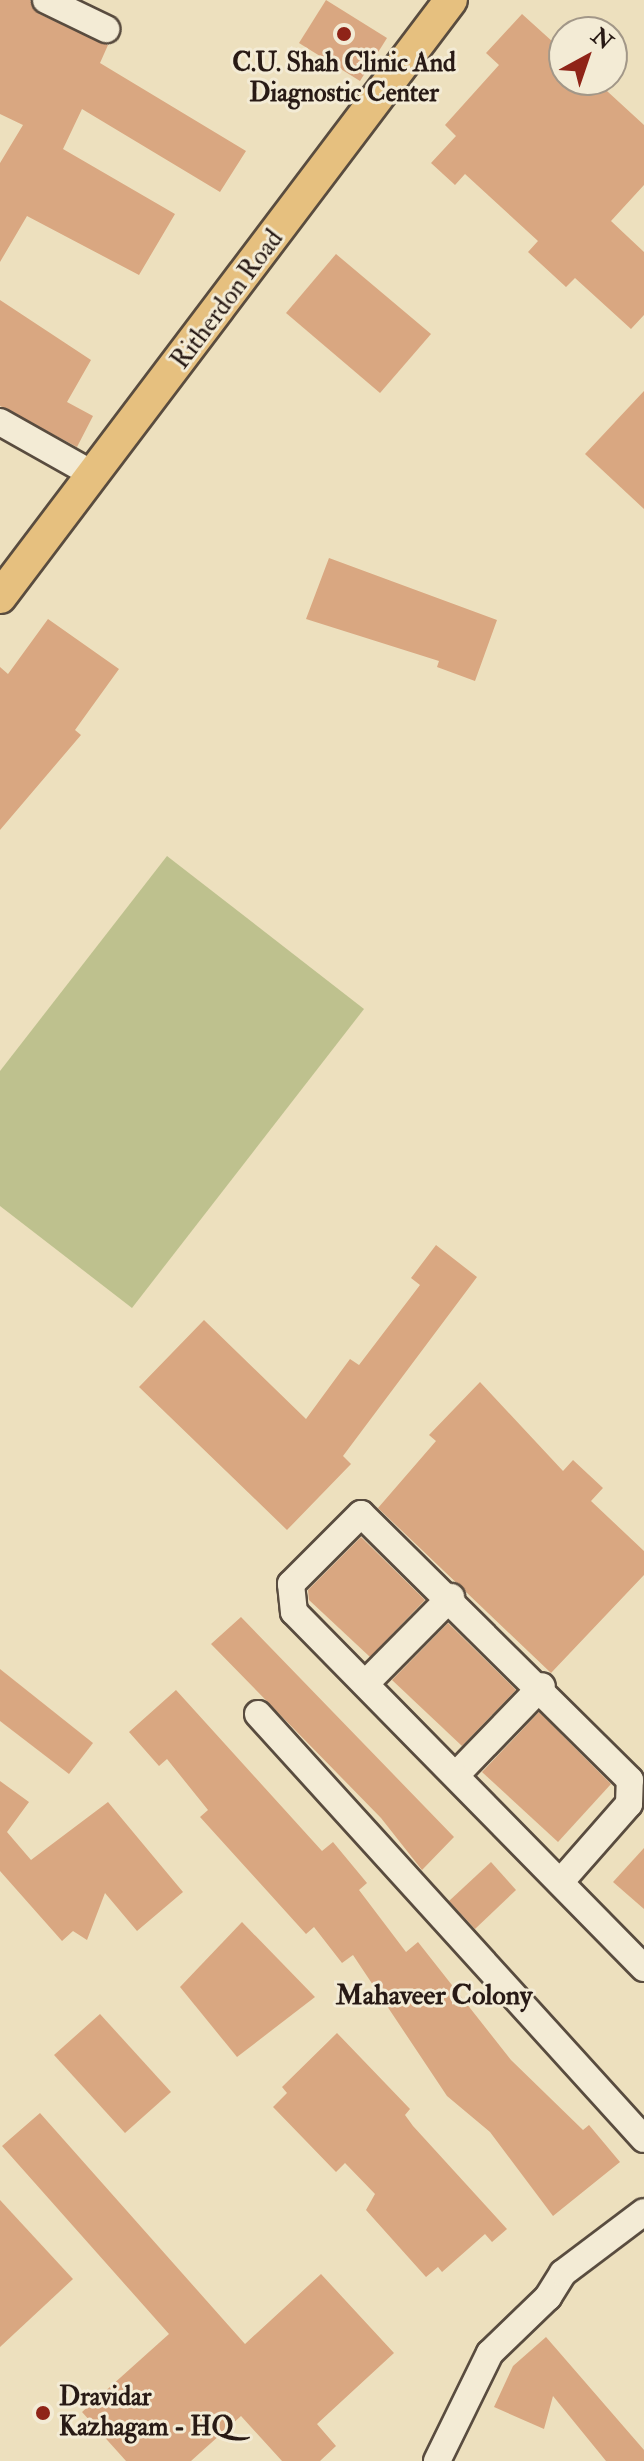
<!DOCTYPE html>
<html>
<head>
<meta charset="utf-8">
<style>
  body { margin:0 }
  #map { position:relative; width:644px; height:2461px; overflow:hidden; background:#ede0be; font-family:"IM FELL Double Pica",serif }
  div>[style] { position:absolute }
  .green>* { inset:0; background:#bec18e }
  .building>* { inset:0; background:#d9a781 }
  .roads { filter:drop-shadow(2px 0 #594c3f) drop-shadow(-2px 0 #594c3f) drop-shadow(0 2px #594c3f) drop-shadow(0 -2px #594c3f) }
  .minor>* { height:26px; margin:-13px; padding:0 13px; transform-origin:13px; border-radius:13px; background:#f3ebd5 }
  .major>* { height:32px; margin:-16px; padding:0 16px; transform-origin:16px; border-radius:16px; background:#e6c07f }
  .dots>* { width:22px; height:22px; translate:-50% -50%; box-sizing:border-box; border:4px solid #f3ebd5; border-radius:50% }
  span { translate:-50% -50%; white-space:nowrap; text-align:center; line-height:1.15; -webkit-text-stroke:6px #f3ebd5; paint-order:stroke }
  .poi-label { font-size:26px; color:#281a15; font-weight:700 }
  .left { translate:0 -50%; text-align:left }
  .street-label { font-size:26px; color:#281a15 }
  .neighbourhood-label { font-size:28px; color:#281a15; font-weight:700 }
  .north { position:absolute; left:548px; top:16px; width:80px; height:80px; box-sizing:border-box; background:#f3ebd5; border:2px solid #a29788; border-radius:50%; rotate:40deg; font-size:22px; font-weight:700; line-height:32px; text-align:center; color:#281a15 }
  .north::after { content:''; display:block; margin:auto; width:28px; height:36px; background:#8f2418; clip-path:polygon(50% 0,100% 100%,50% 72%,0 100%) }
</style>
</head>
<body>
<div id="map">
  <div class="green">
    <div style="clip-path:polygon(167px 856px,364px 1009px,132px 1308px,0 1206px,0 1071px)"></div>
  </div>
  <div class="building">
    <div style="clip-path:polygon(0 0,30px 0,39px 14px,108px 45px,100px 63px,246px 151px,220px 192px,82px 109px,63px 149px,175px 214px,139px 275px,27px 216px,0 262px,0 163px,23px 125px,0 114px)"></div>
    <div style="clip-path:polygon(326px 0,387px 38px,360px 81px,299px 43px)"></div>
    <div style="clip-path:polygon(522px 14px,564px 52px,564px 80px,595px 80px,644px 125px,644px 185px,611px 221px,644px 252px,644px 315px,631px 329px,575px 278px,566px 287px,528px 252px,538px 241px,465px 174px,455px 185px,431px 163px,456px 136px,445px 125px,499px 65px,486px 53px)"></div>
    <div style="clip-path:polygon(336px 254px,431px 334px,380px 393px,286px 313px)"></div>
    <div style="clip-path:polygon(0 300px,91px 360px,67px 402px,93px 416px,77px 447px,0 406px)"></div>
    <div style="clip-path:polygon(644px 391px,644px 509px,585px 454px)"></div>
    <div style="clip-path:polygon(329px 558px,497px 620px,475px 681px,437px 667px,439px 661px,306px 619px)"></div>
    <div style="clip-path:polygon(48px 619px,119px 669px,75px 730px,81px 735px,0 830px,0 667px,8px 674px)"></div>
    <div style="clip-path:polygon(436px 1245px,477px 1277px,343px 1456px,351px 1464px,287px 1530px,139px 1387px,204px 1320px,306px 1419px,350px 1359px,359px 1365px,420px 1285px,411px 1278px)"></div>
    <div style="clip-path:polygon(480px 1382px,563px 1471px,573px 1460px,603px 1488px,591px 1501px,644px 1551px,644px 1575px,551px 1673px,378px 1508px,436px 1441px,429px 1435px)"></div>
    <div style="clip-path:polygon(361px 1537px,425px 1600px,370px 1657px,309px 1600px,308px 1590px)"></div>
    <div style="clip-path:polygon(241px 1617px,454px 1837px,422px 1870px,381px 1818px,211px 1644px)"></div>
    <div style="clip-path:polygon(448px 1623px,516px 1690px,462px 1746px,392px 1680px)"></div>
    <div style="clip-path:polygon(0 1669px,93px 1743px,69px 1774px,0 1721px)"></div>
    <div style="clip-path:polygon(176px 1690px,322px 1851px,333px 1842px,367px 1883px,359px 1890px,406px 1952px,418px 1942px,511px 2060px,583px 2130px,589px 2125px,620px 2162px,553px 2216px,490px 2132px,447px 2096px,353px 1955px,342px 1963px,314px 1927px,306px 1934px,200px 1817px,208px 1810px,167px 1759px,159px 1766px,129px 1732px)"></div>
    <div style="clip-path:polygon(539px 1712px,611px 1784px,558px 1842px,482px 1772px)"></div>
    <div style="clip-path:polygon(0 1781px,29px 1802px,7px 1832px,31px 1860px,108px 1802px,183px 1892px,137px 1931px,105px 1893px,87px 1940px,73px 1931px,62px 1941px,0 1871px)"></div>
    <div style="clip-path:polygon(644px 1848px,644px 1909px,613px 1882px)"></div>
    <div style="clip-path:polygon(491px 1862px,516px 1890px,475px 1929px,449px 1901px)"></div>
    <div style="clip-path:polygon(242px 1922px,315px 1997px,237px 2057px,180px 1987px)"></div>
    <div style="clip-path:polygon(100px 2014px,171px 2092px,125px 2133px,54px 2055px)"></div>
    <div style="clip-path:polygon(337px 2033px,410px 2109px,405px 2115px,413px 2126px,507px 2229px,492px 2242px,485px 2234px,442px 2272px,438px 2267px,426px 2277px,366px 2210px,375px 2194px,345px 2163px,336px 2172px,273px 2107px,287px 2093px,282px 2087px)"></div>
    <div style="clip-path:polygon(40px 2113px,245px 2344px,321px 2274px,394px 2353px,317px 2424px,336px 2446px,320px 2461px,282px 2461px,241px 2416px,191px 2461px,126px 2461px,82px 2412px,169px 2334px,2px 2146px)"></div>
    <div style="clip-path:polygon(0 2200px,73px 2279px,0 2347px)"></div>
    <div style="clip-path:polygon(546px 2337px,644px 2450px,644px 2461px,606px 2461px,553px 2396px,544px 2429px,494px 2407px,513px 2366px)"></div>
  </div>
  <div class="roads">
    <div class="minor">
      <div style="left:46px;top:0;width:67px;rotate:25.8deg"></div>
      <div style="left:0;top:422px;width:108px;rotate:29.4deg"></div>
      <div style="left:366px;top:1683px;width:121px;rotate:-45.3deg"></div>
      <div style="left:258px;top:1714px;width:574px;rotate:47.75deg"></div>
      <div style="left:457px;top:1774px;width:122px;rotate:-46deg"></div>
      <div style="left:563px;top:1879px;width:100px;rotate:-48.7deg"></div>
      <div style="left:629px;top:1804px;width:24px;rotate:-88deg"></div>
      <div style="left:630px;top:1780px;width:378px;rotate:-135.3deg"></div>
      <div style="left:361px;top:1514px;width:99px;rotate:135deg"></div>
      <div style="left:291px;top:1584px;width:28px;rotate:84deg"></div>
      <div style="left:294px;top:1612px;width:499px;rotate:45.5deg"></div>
      <div style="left:437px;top:2461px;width:120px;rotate:-63.9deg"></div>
      <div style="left:490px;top:2353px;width:81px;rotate:-44deg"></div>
      <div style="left:548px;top:2297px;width:28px;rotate:-58deg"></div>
      <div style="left:563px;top:2273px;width:101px;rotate:-37deg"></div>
    </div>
    <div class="major">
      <div style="left:0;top:597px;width:748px;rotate:-52.93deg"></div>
    </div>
  </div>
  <div class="dots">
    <div style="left:344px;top:34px;background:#8f2418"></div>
    <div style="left:43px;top:2413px;background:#8f2418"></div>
  </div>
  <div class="poi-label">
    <span style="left:344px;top:79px">C.U. Shah Clinic And<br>Diagnostic Center</span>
    <span class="left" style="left:59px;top:2413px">Dravidar<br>Kazhagam - HQ</span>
  </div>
  <div class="street-label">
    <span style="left:228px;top:300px;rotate:-53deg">Ritherdon Road</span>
  </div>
  <div class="neighbourhood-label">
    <span style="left:434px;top:1996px">Mahaveer Colony</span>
  </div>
  <div class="north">N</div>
</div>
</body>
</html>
